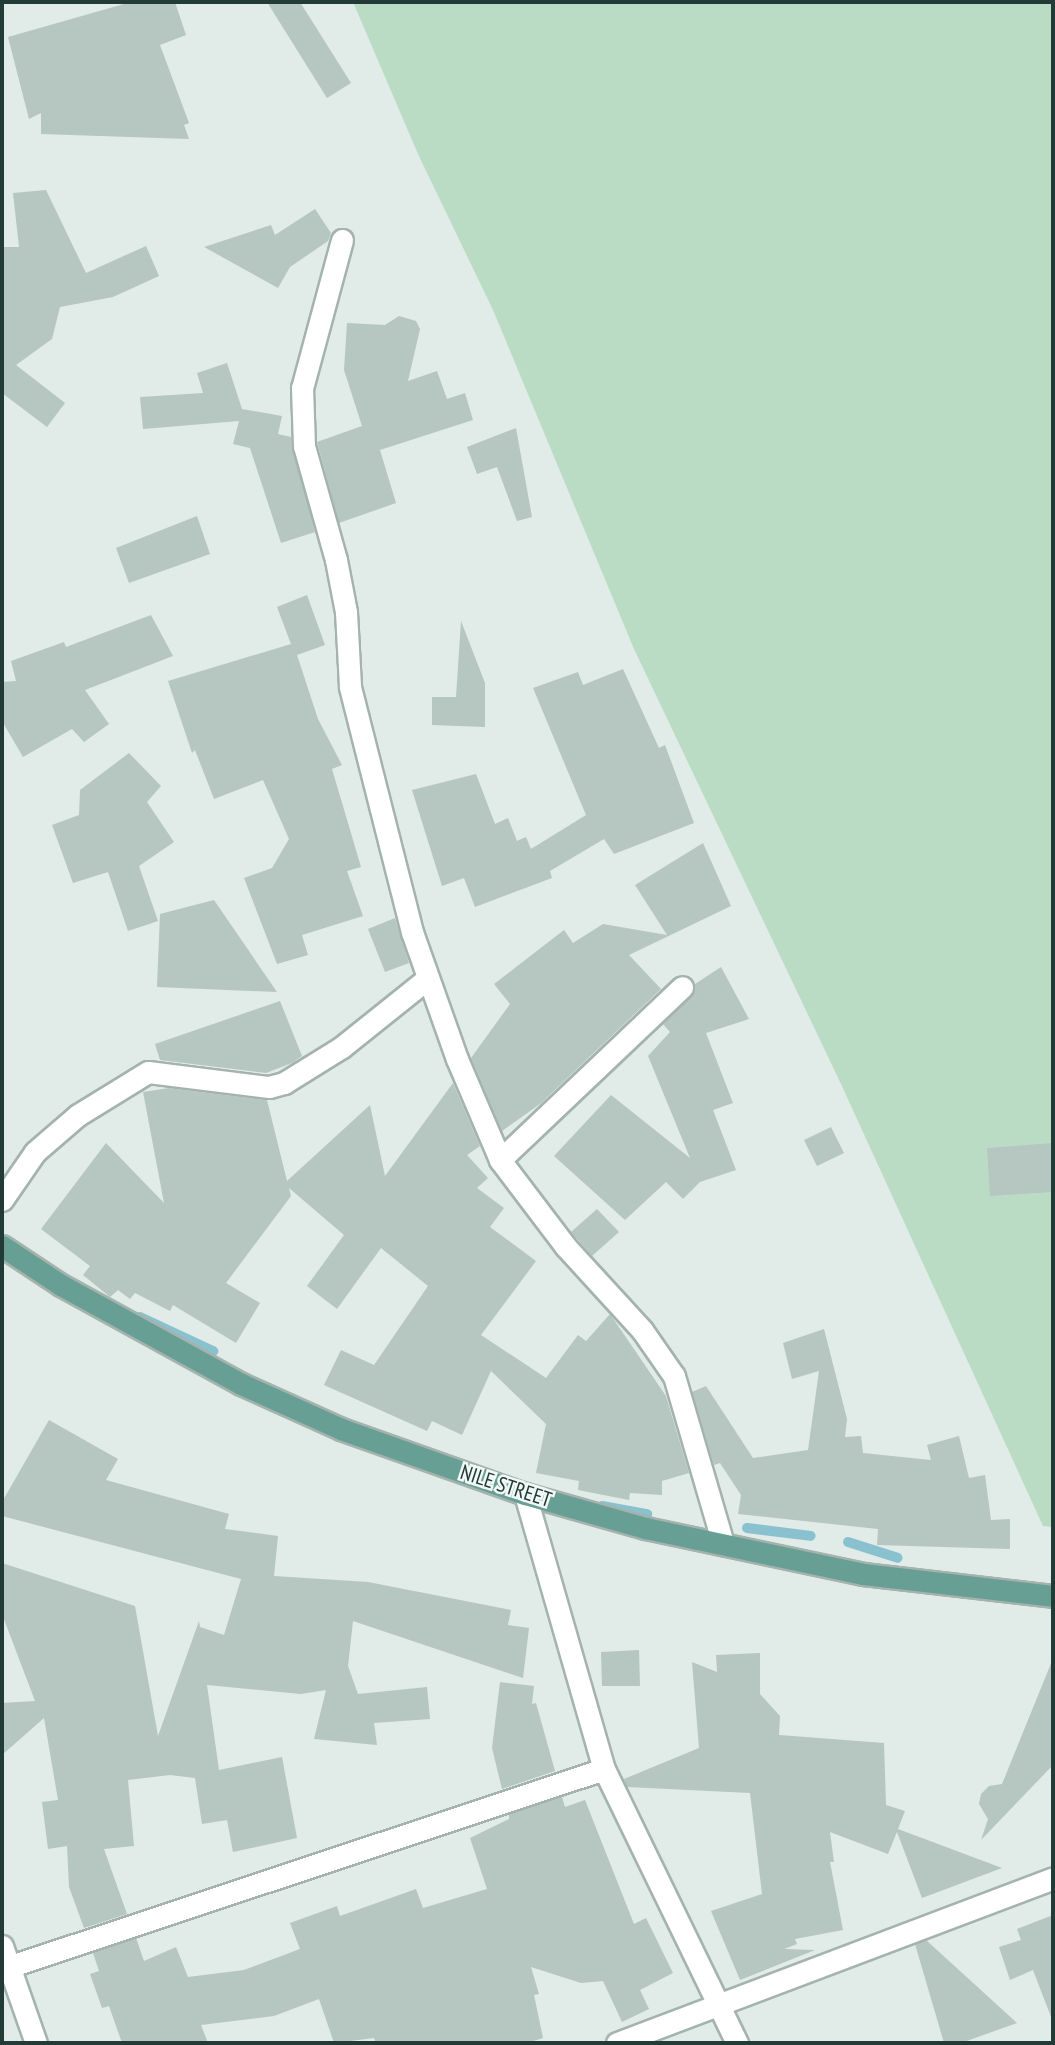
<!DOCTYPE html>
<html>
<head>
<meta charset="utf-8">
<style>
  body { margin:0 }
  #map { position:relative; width:1055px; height:2045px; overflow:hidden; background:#e1ebe7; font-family:"PT Sans Narrow",sans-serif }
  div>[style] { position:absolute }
  .green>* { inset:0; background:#badcc5 }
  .stream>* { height:10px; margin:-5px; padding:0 5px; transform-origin:5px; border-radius:5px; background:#8ac1cf }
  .building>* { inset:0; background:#b6c6c0 }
  .roads { filter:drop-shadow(2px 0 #a4b3ae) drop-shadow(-2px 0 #a4b3ae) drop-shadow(0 2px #a4b3ae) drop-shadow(0 -2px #a4b3ae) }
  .street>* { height:21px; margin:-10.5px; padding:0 10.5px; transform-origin:10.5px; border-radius:10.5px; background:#fff }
  .primary>* { height:21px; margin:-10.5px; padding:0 10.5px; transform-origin:10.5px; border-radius:10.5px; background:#679f94 }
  span { translate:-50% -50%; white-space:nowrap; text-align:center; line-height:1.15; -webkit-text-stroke:5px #f1f8f5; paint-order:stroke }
  .street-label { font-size:21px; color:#223b36 }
  .frame { position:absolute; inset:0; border:4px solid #223b36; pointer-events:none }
</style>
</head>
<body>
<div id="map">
  <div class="green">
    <div style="clip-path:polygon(353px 2px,1053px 2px,1053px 1527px,1043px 1526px,841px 1084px,634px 649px,493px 310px,418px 154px)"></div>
  </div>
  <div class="stream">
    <div style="left:140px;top:1317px;width:81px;rotate:25deg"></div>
    <div style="left:602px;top:1506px;width:46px;rotate:10.1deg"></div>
    <div style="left:747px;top:1528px;width:64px;rotate:7.1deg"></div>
    <div style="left:848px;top:1542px;width:52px;rotate:17.7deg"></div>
  </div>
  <div class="building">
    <div style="clip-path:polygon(131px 2px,175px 2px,186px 35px,160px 45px,189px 123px,184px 125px,189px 139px,41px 134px,41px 113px,29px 119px,8px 37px)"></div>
    <div style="clip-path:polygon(267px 2px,300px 2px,351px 83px,327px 98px)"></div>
    <div style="clip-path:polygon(46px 190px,86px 273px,146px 246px,159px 276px,113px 297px,60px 307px,52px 339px,16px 365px,65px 403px,47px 427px,2px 393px,2px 247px,19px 247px,13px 193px)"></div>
    <div style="clip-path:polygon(315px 209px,331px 233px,328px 241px,290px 267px,278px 288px,204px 247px,271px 225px,275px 235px)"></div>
    <div style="clip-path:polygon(399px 316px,416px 321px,420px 329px,408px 381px,437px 371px,447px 399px,465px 393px,473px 420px,380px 450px,396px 503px,339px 523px,317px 442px,362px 426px,344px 370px,347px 323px,385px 325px)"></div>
    <div style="clip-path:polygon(227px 363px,242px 409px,282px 416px,278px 434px,291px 437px,315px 532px,281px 543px,250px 448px,233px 444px,239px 421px,143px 429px,140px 397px,203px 393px,197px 373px)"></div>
    <div style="clip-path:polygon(516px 428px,532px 517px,517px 521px,497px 467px,477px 474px,467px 447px)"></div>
    <div style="clip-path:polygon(197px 516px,210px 554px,129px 583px,116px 548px)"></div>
    <div style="clip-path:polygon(307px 595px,325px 645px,297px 655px,318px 719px,342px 765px,332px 769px,361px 867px,347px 871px,363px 916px,302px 935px,308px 955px,277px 964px,244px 878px,272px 868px,289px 839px,263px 780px,214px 799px,195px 750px,192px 753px,168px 681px,291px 644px,277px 607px)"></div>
    <div style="clip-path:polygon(151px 615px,173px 656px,85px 690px,109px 724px,84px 742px,72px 729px,23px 757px,2px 721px,2px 682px,16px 681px,11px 661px,64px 642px,66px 647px)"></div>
    <div style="clip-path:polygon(461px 621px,485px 683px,485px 727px,432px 725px,432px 697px,456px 697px)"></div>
    <div style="clip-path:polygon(623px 669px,659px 748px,665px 745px,694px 823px,614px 854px,604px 839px,550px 871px,552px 878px,475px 907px,464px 878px,442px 886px,412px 790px,476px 774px,495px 824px,508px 818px,517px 841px,526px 837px,531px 849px,586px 815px,533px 688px,578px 672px,583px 685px)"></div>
    <div style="clip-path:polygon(129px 753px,161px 786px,147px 802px,174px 842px,139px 866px,158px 921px,128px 931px,108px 872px,73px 883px,52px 825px,79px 815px,80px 790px)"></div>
    <div style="clip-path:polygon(703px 843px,731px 906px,629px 955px,661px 989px,540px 1104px,502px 1131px,471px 1058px,510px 1004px,494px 984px,564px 930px,573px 943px,603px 924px,667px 935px,635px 885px)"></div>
    <div style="clip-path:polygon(214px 900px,277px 992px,157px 987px,160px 914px)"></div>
    <div style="clip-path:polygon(395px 918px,409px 963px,385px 972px,368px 929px)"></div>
    <div style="clip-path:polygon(721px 967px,749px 1019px,706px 1033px,733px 1103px,713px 1110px,736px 1170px,700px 1182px,683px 1199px,666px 1182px,625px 1220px,554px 1156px,611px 1095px,690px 1158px,648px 1056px,670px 1032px,663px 1024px,691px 997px,695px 984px)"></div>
    <div style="clip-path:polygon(280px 1001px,302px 1056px,292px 1063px,266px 1073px,160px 1060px,155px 1044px)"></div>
    <div style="clip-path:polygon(453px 1083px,480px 1146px,467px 1155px,488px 1178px,477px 1188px,504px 1208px,490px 1227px,536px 1261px,481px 1335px,546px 1378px,578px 1335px,586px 1341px,610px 1314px,666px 1396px,689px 1473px,662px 1481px,662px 1495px,630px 1493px,629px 1500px,578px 1490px,579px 1481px,536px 1473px,546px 1424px,491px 1371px,462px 1435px,432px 1421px,427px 1431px,324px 1385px,341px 1350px,374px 1365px,428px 1286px,381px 1248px,337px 1309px,307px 1286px,344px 1235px,289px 1188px,291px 1196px,226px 1283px,260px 1303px,236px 1343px,173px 1305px,170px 1311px,135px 1293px,130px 1299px,118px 1290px,110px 1297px,83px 1275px,90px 1266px,41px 1229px,106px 1143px,164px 1203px,143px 1092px,169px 1088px,267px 1100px,287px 1181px,370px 1105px,385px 1176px)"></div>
    <div style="clip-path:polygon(831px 1127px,844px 1153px,817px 1166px,804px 1140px)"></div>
    <div style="clip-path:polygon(1053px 1143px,1053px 1192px,990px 1196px,987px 1148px)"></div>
    <div style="clip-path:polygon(597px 1209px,619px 1232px,592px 1256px,571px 1232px)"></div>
    <div style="clip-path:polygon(824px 1329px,847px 1419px,845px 1437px,861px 1436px,863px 1453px,931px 1460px,927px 1445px,959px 1436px,969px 1478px,985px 1475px,991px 1520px,1010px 1519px,1010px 1549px,877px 1545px,878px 1529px,738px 1514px,741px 1495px,720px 1463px,714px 1465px,692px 1392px,706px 1386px,753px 1458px,808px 1450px,819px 1371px,792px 1379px,783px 1343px)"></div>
    <div style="clip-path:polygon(49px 1420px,118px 1459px,106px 1480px,229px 1514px,225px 1529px,278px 1536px,274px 1576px,368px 1582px,511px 1610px,508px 1625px,529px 1628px,523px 1678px,353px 1621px,348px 1666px,358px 1694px,427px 1687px,430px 1719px,374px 1723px,377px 1745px,314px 1739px,326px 1690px,301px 1694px,207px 1685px,219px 1770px,282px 1757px,297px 1838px,233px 1852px,227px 1820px,202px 1824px,195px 1778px,170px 1775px,128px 1780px,134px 1846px,104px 1849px,127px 1914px,84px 1928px,69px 1887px,67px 1846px,48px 1849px,42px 1802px,58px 1800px,44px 1718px,2px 1755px,2px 1703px,35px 1701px,2px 1614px,2px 1563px,135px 1606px,158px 1736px,199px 1621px,200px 1627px,224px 1635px,241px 1579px,2px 1516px,2px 1502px)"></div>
    <div style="clip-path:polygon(639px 1650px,640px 1686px,602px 1686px,601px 1652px)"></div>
    <div style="clip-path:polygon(760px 1653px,760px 1694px,780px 1716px,779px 1735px,884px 1743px,886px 1805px,905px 1811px,898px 1829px,1002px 1868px,922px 1898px,897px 1832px,888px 1854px,830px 1832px,834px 1862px,830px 1862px,843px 1930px,795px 1939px,797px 1944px,784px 1949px,815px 1950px,740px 1980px,711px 1911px,762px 1894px,750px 1793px,627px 1787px,624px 1779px,699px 1748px,692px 1662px,717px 1672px,716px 1655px)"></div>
    <div style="clip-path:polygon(1052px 1661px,1053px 1765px,981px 1840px,988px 1819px,979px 1804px,981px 1794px,989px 1786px,1002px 1784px)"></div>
    <div style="clip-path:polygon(500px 1682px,534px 1686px,532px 1704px,536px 1703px,555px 1771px,502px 1789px,492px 1748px)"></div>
    <div style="clip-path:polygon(562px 1797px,565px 1807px,585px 1800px,634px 1924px,646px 1918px,673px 1973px,640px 1990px,649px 2009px,622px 2022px,603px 1981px,581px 1983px,531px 1967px,539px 1994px,534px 1995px,543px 2038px,527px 2043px,376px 2043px,374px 2038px,334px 2043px,319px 1999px,274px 2016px,201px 2025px,208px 2043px,122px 2043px,109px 2006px,102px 2008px,90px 1974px,99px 1971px,93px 1953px,136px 1938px,144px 1961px,176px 1947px,188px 1977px,244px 1970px,300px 1949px,290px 1923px,337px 1906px,340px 1916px,416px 1889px,423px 1908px,487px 1889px,470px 1838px,509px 1819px,509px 1814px)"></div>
    <div style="clip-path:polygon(1053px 1915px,1053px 2017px,1051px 2017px,1033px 1970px,1010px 1980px,999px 1947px,1021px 1940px,1017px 1929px)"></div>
    <div style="clip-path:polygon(926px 1940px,1017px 2023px,961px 2043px,944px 2043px,915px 1944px)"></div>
  </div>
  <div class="roads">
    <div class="street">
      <div style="left:342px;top:240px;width:153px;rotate:105.1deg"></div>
      <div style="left:302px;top:388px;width:58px;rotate:88deg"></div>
      <div style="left:304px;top:446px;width:118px;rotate:74.3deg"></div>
      <div style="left:336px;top:560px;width:53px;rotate:79.1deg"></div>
      <div style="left:346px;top:612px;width:75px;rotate:86.9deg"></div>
      <div style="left:350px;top:687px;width:253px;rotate:75.8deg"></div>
      <div style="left:412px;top:932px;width:135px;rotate:70.5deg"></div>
      <div style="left:457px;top:1059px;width:110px;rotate:66.9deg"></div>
      <div style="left:500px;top:1160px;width:109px;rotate:52.8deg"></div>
      <div style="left:566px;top:1247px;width:113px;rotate:47.5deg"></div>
      <div style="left:642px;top:1330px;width:56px;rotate:55.2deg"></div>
      <div style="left:674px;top:1376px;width:175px;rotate:73.7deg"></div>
      <div style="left:500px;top:1160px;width:251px;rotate:-43.5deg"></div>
      <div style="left:2px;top:1200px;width:58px;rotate:-55.5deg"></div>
      <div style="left:35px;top:1152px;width:57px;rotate:-40.7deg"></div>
      <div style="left:78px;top:1115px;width:82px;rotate:-31.6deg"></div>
      <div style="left:148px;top:1072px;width:122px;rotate:7.1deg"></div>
      <div style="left:269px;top:1087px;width:16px;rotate:-15deg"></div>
      <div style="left:284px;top:1083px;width:68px;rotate:-31.8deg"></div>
      <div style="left:342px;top:1047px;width:109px;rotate:-38.7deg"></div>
      <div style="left:525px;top:1494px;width:286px;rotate:74deg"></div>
      <div style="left:604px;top:1769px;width:305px;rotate:64.1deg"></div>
      <div style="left:2px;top:1946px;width:103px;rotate:70.7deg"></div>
      <div style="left:2px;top:1969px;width:634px;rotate:-18.38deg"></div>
      <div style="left:617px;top:2043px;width:466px;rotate:-20.7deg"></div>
    </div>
    <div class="primary">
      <div style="left:2px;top:1246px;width:71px;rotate:33.5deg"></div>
      <div style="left:61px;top:1285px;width:205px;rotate:28.8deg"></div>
      <div style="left:241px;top:1384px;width:110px;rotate:24.2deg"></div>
      <div style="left:341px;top:1429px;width:195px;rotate:19.5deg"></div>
      <div style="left:525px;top:1494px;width:125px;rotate:15.8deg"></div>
      <div style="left:645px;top:1528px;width:223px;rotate:11.9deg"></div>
      <div style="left:863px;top:1574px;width:191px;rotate:6.6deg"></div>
    </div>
  </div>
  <div class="street-label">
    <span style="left:506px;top:1486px;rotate:18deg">NILE STREET</span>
  </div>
  <div class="frame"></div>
</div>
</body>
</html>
